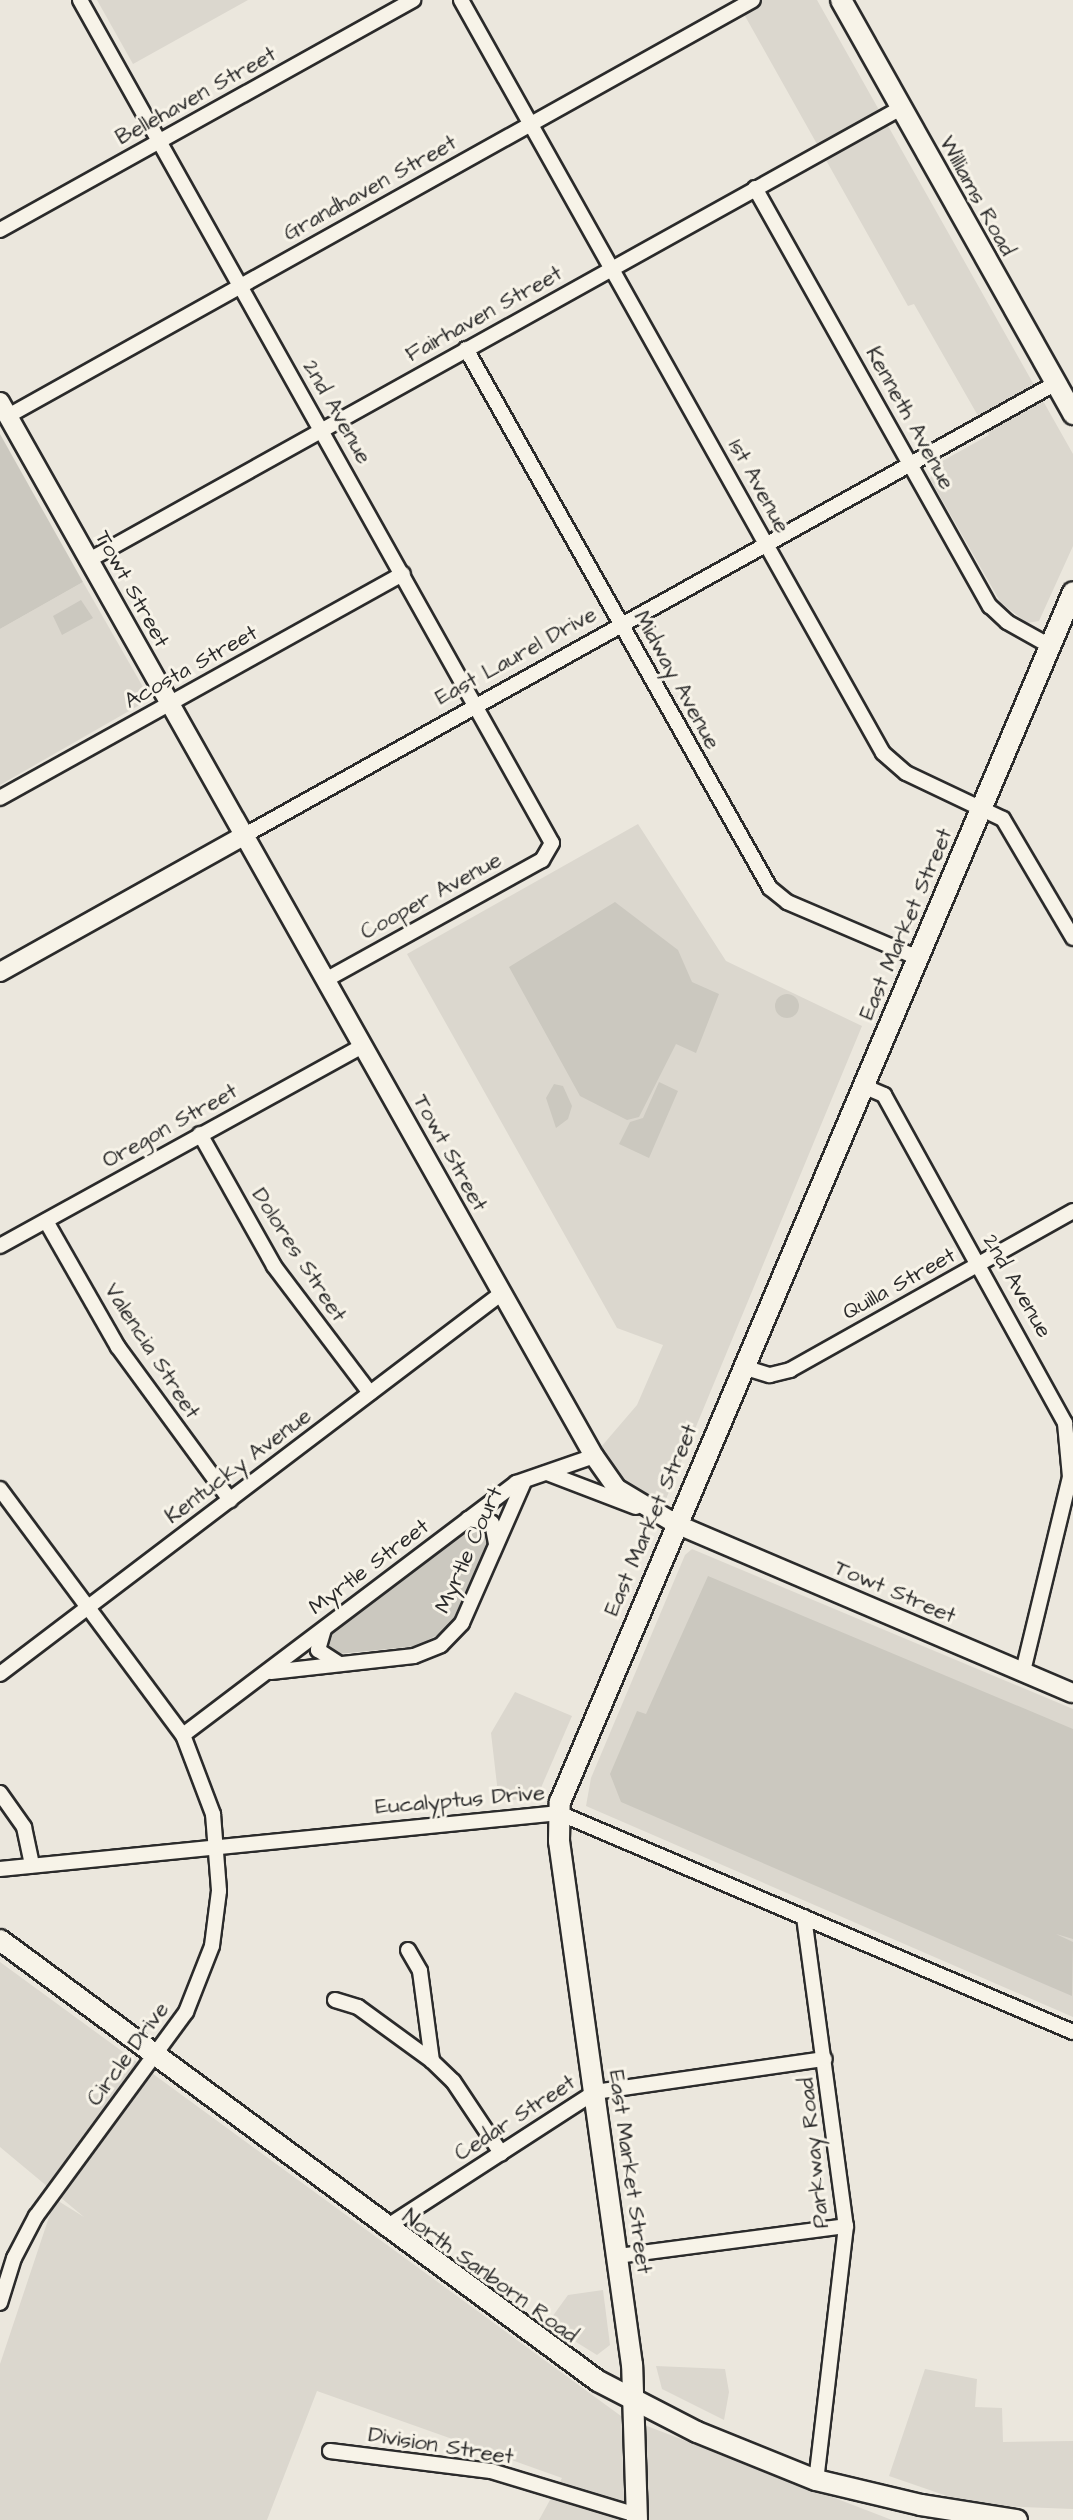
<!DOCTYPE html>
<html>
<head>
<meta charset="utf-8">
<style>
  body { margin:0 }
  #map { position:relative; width:1073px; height:2520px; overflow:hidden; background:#ebe7dd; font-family:"Architects Daughter",sans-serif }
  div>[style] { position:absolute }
  .built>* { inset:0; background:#dbd7ce }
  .green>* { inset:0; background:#cbc8bf }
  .round { border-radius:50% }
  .roads { filter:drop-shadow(2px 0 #2b2b2b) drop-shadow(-2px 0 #2b2b2b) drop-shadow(0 2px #2b2b2b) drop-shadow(0 -2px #2b2b2b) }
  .minor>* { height:14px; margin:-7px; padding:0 7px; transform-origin:7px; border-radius:7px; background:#f7f3e8 }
  .tertiary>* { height:18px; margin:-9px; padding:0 9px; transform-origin:9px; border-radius:9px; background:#f7f3e8 }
  .secondary>* { height:20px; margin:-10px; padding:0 10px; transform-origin:10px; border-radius:10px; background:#f7f3e8 }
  span { translate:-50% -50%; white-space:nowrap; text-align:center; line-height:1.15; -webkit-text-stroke:6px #f7f3e8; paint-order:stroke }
  .street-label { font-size:22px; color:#2b2b2b }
</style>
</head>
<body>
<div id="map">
  <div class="built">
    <div style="clip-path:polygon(97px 0,248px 0,133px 64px)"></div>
    <div style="clip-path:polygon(736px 0,817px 0,1073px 454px,1073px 546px,1039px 621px,1027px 623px,1001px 603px,930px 479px,937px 464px,989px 435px,914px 304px,908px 306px)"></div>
    <div style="clip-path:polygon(83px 582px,143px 687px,143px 703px,0 785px,0 629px)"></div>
    <div style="clip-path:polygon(638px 824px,726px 961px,862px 1026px,666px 1499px,659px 1504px,627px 1483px,601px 1447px,637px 1405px,663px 1345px,617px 1328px,407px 954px)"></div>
    <div style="clip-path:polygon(692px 1549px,1073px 1709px,1073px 2017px,586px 1806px,591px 1778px,685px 1555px)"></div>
    <div style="clip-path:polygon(515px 1692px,572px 1716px,537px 1797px,499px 1802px,491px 1733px)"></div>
    <div style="clip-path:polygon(0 1962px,621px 2416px,892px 2520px,539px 2520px,562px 2478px,317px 2391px,267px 2520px,0 2520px,0 2364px,55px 2199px,84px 2217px,0 2147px)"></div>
    <div style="clip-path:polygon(603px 2290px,610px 2345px,597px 2355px,547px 2324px,568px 2295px)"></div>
    <div style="clip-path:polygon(656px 2366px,725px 2369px,729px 2392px,724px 2420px,662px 2389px)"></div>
    <div style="clip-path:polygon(925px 2369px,977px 2379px,975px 2407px,1002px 2408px,1003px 2442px,1073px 2441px,1073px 2509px,973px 2505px,889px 2476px)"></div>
  </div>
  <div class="green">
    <div style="clip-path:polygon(0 434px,83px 582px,0 629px)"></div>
    <div style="clip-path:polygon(81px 600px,93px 618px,62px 635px,53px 616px)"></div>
    <div style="clip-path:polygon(615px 902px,678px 950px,692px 982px,719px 994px,696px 1053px,676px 1044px,639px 1117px,627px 1120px,580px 1096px,509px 967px)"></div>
    <div class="round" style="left:775px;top:994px;width:24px;height:24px"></div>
    <div style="clip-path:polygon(659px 1082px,678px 1091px,649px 1158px,619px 1144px,630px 1122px,643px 1118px)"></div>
    <div style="clip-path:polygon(554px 1084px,563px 1086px,572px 1106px,568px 1119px,556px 1128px,546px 1098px)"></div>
    <div style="clip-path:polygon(473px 1524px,487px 1524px,490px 1537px,457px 1615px,443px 1632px,417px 1646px,329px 1655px,325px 1637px)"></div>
    <div style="clip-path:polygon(708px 1576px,1073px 1729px,1073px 1939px,1056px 1934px,1073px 1942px,1072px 1996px,621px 1802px,610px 1774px,637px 1711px,646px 1714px)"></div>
  </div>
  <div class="roads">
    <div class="minor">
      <div style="left:80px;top:0;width:966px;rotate:60.76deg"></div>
      <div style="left:552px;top:843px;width:20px;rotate:120deg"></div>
      <div style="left:542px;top:860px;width:246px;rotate:151deg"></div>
      <div style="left:461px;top:0;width:863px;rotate:60.73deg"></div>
      <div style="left:883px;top:753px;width:30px;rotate:41deg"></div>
      <div style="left:906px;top:773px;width:107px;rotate:25.4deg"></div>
      <div style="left:1003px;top:819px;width:138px;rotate:59.5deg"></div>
      <div style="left:755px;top:188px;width:480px;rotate:60.7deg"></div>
      <div style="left:990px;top:606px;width:23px;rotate:43deg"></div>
      <div style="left:1007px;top:622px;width:49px;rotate:29.2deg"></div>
      <div style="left:0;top:230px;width:473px;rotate:-29.1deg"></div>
      <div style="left:466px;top:349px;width:619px;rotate:60.58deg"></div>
      <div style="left:770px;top:888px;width:22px;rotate:39deg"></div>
      <div style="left:787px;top:902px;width:142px;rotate:23.1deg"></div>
      <div style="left:8px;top:416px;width:853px;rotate:-29.18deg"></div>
      <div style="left:89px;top:560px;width:929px;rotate:-29.1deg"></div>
      <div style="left:0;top:798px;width:461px;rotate:-29.1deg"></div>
      <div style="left:245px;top:835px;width:928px;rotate:-29.13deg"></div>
      <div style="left:863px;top:1086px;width:23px;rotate:23deg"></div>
      <div style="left:884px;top:1095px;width:375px;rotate:61.1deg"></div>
      <div style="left:1065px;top:1423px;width:54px;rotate:84.7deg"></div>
      <div style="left:1070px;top:1477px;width:201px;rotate:103.6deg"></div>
      <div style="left:200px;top:1134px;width:151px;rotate:60.7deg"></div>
      <div style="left:274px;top:1266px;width:159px;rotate:52.9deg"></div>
      <div style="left:46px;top:1221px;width:145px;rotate:60.3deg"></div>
      <div style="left:118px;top:1347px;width:190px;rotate:53.8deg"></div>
      <div style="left:0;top:1246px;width:414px;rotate:-28.9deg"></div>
      <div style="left:743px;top:1367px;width:28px;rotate:17deg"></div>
      <div style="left:770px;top:1375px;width:21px;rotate:-14deg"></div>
      <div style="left:790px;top:1370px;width:325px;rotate:-29.3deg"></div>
      <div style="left:547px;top:1473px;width:95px;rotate:20.9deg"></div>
      <div style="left:0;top:1489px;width:307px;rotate:53.4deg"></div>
      <div style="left:183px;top:1735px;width:85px;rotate:69.2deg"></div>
      <div style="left:213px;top:1814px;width:77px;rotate:85.5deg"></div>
      <div style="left:219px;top:1891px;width:55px;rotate:97.3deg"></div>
      <div style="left:212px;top:1946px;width:71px;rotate:111.5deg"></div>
      <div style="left:186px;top:2012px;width:253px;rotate:126.3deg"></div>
      <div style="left:36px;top:2216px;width:47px;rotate:117.6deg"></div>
      <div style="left:14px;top:2258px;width:47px;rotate:107.3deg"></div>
      <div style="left:468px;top:1519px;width:24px;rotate:9deg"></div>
      <div style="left:492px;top:1523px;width:21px;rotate:79deg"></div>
      <div style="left:324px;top:1629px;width:22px;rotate:106deg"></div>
      <div style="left:318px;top:1650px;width:24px;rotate:33deg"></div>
      <div style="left:271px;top:1672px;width:144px;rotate:-6.4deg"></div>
      <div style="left:414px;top:1656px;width:29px;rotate:-22deg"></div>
      <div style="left:441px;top:1645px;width:30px;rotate:-46deg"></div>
      <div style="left:462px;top:1623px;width:154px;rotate:-66.3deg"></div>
      <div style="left:0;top:1674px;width:630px;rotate:-37.2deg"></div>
      <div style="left:183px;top:1735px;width:418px;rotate:-37.1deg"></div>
      <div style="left:516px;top:1483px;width:83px;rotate:-19.1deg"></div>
      <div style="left:0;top:1793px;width:42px;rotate:54.8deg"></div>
      <div style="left:24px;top:1827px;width:39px;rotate:78deg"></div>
      <div style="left:0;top:1869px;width:562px;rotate:-5.72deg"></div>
      <div style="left:559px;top:1813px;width:559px;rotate:23.08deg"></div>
      <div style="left:804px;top:1917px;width:312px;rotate:82.3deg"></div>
      <div style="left:846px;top:2226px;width:256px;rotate:96.7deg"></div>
      <div style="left:408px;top:1950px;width:24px;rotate:60deg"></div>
      <div style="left:420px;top:1971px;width:91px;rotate:82.4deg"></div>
      <div style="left:335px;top:2000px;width:24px;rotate:17deg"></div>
      <div style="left:358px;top:2007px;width:92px;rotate:36.1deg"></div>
      <div style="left:432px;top:2061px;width:29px;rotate:44deg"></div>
      <div style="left:453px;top:2081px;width:87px;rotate:56.3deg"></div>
      <div style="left:385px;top:2228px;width:250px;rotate:-32.9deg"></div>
      <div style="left:595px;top:2092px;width:232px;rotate:-8.2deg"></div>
      <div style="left:618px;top:2256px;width:230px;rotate:-7.5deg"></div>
      <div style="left:330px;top:2451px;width:162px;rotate:7.1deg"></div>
      <div style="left:491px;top:2471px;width:152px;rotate:16.8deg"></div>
    </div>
    <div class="tertiary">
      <div style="left:0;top:402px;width:1210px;rotate:60.6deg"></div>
      <div style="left:594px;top:1456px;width:39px;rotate:55deg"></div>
      <div style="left:616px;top:1488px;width:70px;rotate:31deg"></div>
      <div style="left:676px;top:1524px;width:431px;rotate:23.1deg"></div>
      <div style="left:0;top:972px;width:281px;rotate:-29.2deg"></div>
    </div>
    <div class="secondary">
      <div style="left:841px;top:0;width:475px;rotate:60.7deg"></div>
      <div style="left:0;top:1940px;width:743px;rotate:36.41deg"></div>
      <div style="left:598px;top:2381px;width:111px;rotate:27.3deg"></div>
      <div style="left:697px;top:2432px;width:128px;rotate:22deg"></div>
      <div style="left:816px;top:2480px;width:108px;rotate:13.4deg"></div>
      <div style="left:921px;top:2505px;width:97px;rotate:8.9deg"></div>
      <div style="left:637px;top:2520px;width:155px;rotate:-91.8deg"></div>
      <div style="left:632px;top:2365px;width:529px;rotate:-97.93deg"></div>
      <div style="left:559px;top:1841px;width:39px;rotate:-89deg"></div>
      <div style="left:560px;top:1802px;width:1314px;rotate:-67.02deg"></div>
    </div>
  </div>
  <div class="street-label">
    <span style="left:196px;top:96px;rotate:-29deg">Bellehaven Street</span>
    <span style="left:370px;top:188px;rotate:-29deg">Grandhaven Street</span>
    <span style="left:977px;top:196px;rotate:61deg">Williams Road</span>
    <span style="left:484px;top:314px;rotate:-29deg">Fairhaven Street</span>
    <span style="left:337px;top:412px;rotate:60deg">2nd Avenue</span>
    <span style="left:910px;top:418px;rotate:61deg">Kenneth Avenue</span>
    <span style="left:759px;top:486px;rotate:61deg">1st Avenue</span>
    <span style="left:132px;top:589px;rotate:61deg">Towt Street</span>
    <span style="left:516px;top:656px;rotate:-29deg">East Laurel Drive</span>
    <span style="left:191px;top:667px;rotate:-29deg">Acosta Street</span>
    <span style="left:677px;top:680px;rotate:61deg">Midway Avenue</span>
    <span style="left:431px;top:896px;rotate:-29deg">Cooper Avenue</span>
    <span style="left:906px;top:924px;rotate:-67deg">East Market Street</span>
    <span style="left:170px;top:1126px;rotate:-29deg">Oregon Street</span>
    <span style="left:450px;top:1153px;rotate:61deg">Towt Street</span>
    <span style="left:299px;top:1255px;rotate:57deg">Dolores Street</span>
    <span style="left:899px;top:1284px;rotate:-29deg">Quilla Street</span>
    <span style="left:1017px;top:1286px;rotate:60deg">2nd Avenue</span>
    <span style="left:152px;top:1351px;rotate:57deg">Valencia Street</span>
    <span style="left:238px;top:1466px;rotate:-37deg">Kentucky Avenue</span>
    <span style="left:651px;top:1520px;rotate:-67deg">East Market Street</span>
    <span style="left:469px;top:1550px;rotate:-66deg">Myrtle Court</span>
    <span style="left:369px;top:1567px;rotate:-37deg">Myrtle Street</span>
    <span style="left:895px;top:1592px;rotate:23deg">Towt Street</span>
    <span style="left:460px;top:1800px;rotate:-5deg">Eucalyptus Drive</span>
    <span style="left:128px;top:2054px;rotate:-54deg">Circle Drive</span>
    <span style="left:515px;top:2118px;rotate:-33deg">Cedar Street</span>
    <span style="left:814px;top:2153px;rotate:-96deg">Parkway Road</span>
    <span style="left:630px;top:2172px;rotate:82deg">East Market Street</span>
    <span style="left:490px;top:2276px;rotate:36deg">North Sanborn Road</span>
    <span style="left:441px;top:2446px;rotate:9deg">Division Street</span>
  </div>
</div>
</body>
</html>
